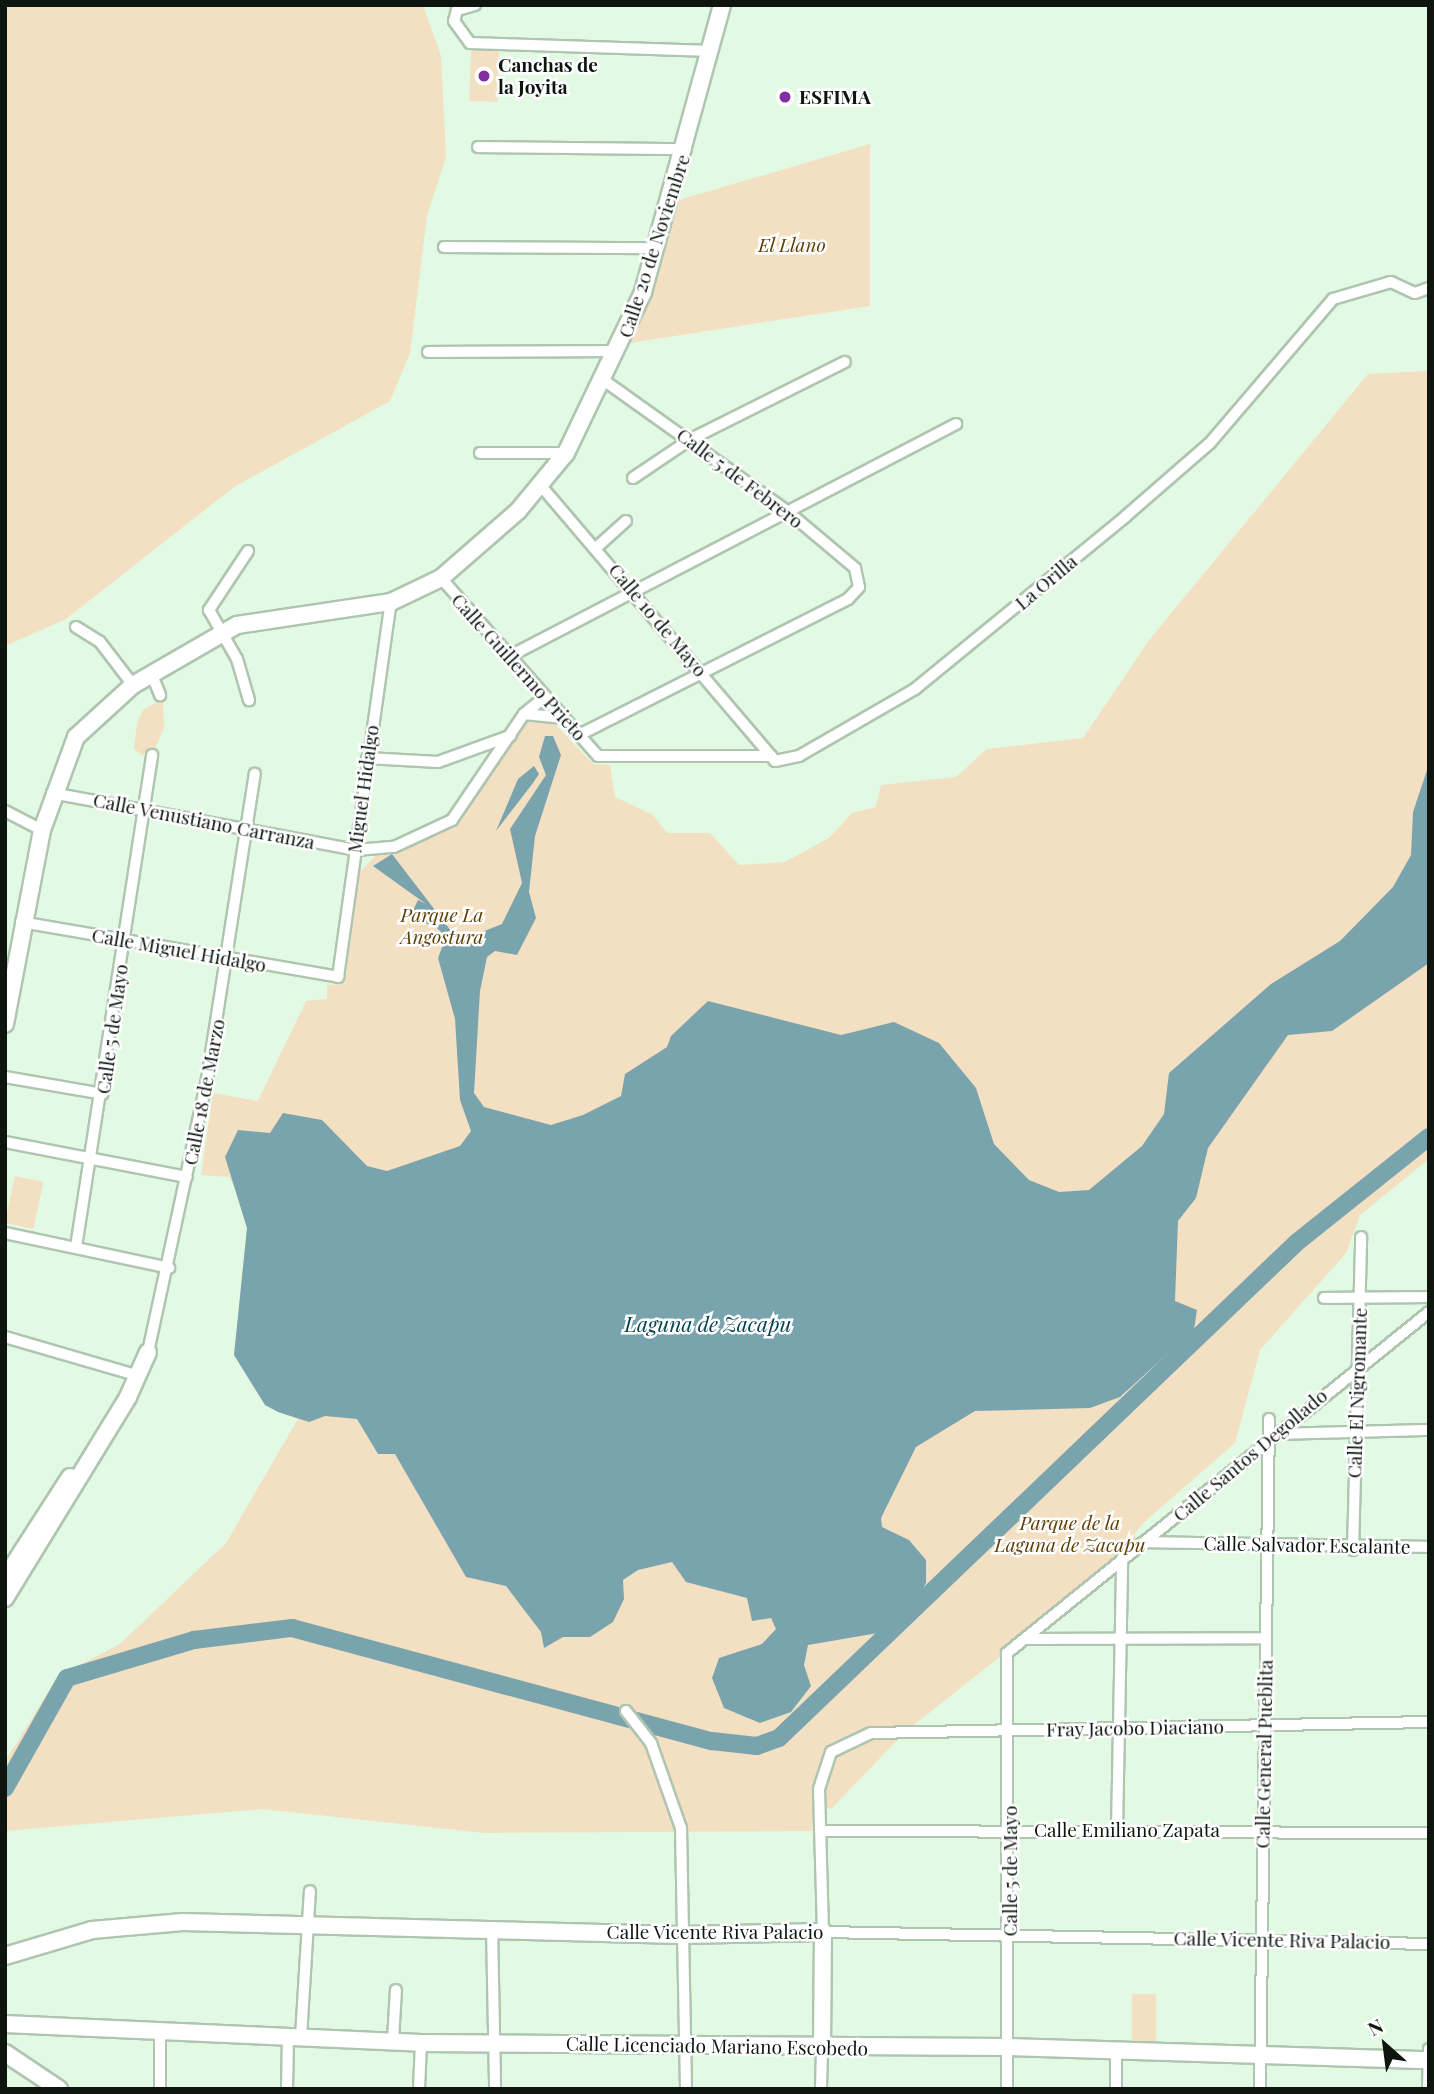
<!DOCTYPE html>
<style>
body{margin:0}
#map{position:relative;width:1434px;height:2094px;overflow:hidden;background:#e2f9e3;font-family:"Playfair Display",serif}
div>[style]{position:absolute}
.green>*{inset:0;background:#f3e0c2;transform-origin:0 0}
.water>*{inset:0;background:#79a4ae}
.river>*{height:18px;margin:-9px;padding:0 9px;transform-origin:9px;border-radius:9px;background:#79a4ae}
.roads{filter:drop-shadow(2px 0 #afc5b0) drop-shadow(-2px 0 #afc5b0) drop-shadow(0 2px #afc5b0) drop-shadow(0 -2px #afc5b0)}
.street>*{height:10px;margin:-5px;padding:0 5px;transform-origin:5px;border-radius:5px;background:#fff}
.secondary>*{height:16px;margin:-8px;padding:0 8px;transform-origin:8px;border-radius:8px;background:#fff}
.dots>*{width:19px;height:19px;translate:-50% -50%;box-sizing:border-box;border:4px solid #fff;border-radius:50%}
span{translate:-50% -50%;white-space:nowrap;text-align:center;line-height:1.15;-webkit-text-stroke:5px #fff;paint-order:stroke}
.poi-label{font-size:19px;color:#0d150e;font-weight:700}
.left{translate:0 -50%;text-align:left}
.park-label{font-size:19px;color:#5d4006;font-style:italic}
.street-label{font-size:19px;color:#0d150e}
.water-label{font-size:21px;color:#004450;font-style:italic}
.frame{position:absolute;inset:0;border:7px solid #0d150e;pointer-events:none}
.north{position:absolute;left:1350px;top:2010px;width:70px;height:70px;-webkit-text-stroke:5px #fff;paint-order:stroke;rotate:332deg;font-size:19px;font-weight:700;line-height:28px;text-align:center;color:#0d150e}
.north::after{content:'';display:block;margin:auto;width:24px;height:32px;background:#0d150e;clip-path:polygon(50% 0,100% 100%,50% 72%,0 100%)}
</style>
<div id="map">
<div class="green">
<div style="clip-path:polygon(5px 5px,423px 5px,441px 56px,446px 157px,427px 216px,410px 353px,390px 401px,234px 487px,66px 619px,5px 646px)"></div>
<div style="left:471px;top:50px;width:28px;height:51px;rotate:2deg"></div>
<div style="clip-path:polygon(870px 144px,870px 306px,623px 344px,672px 202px)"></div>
<div style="clip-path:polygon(1429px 371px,1429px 1159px,1360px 1215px,1346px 1253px,1260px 1350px,1235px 1443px,1143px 1523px,1134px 1535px,1144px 1542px,905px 1732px,831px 1809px,824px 1807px,825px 1831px,485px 1833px,262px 1809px,5px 1831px,5px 1762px,57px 1677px,120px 1644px,226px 1543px,298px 1419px,265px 1405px,234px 1355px,247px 1228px,243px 1202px,229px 1177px,201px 1175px,213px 1093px,258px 1101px,306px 1001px,327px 999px,327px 985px,345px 984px,358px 874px,379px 852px,436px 833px,522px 718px,553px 722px,593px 764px,610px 765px,615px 797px,653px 815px,667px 833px,710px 833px,739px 865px,785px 862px,829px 838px,852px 813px,876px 807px,881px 785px,956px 777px,987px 749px,1083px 738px,1150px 639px,1368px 374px)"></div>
<div style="clip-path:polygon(163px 699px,164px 728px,152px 755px,142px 755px,134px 749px,137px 724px,143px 710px)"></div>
<div style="left:15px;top:1176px;width:29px;height:48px;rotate:12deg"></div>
<div style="left:1132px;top:1994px;width:24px;height:49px"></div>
</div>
<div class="water">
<div style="clip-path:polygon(545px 736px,553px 736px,561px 755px,535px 836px,529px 892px,536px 918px,517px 955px,495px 951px,487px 957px,480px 991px,474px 1093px,484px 1107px,551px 1125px,583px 1115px,621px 1096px,625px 1074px,667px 1047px,671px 1036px,708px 1001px,841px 1035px,894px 1022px,939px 1043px,976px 1088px,994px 1144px,1029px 1180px,1059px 1192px,1089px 1190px,1142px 1146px,1164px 1114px,1169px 1073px,1271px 984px,1340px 941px,1393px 887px,1411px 855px,1413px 812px,1429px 764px,1429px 963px,1332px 1031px,1288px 1035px,1208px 1148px,1196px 1198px,1178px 1221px,1175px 1301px,1197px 1310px,1194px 1330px,1120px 1397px,1090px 1408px,975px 1411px,916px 1447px,881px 1518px,882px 1527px,909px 1540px,926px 1560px,926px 1583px,910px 1610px,884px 1632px,808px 1645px,804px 1665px,811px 1686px,791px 1712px,760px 1723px,724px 1708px,712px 1678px,719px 1658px,762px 1644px,776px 1629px,771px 1618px,752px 1621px,747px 1598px,686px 1582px,672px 1562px,638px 1570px,623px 1580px,624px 1599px,613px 1622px,590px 1637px,563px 1637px,544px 1648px,541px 1632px,506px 1586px,466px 1577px,395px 1454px,378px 1454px,357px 1419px,325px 1416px,309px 1422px,278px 1412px,265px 1405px,234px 1355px,247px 1228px,225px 1157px,238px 1130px,270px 1133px,283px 1113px,322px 1120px,367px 1166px,387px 1171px,460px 1146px,471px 1131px,460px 1100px,455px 1019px,438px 958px,446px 937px,435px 926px,409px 919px,418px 900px,426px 904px,373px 866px,392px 854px,461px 944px,474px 943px,482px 932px,502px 924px,522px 883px,510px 829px,546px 775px,539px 757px)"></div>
<div style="clip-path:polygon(534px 766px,539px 774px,533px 783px,496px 831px,518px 779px)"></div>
</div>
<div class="river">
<div style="left:5px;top:1788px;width:126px;rotate:-60.6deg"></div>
<div style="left:67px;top:1678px;width:133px;rotate:-16.7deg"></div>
<div style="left:194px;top:1640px;width:99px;rotate:-7deg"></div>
<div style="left:292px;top:1628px;width:435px;rotate:15.1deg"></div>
<div style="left:712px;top:1741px;width:45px;rotate:6.3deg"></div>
<div style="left:757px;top:1746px;width:23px;rotate:-20deg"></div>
<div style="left:779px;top:1738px;width:716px;rotate:-43.75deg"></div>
<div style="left:1296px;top:1243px;width:170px;rotate:-38.6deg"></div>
</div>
<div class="roads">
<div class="street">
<div style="left:475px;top:5px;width:19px;rotate:164deg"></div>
<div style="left:457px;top:10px;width:11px;rotate:105deg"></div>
<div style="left:454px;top:21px;width:27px;rotate:54deg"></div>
<div style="left:470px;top:43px;width:242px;rotate:1.9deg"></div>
<div style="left:478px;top:147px;width:208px;rotate:0.6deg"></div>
<div style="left:444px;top:247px;width:213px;rotate:0.3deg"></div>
<div style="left:428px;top:352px;width:190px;rotate:-0.3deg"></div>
<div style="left:480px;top:453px;width:86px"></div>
<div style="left:633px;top:478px;width:70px;rotate:-33.9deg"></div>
<div style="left:691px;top:439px;width:172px;rotate:-26.6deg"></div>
<div style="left:542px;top:487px;width:353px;rotate:49.6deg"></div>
<div style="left:597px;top:547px;width:39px;rotate:-42deg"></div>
<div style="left:248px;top:551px;width:71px;rotate:123.5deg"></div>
<div style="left:209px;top:610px;width:56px;rotate:60.3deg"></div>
<div style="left:237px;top:659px;width:43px;rotate:73.7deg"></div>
<div style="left:441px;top:578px;width:237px;rotate:48.6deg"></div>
<div style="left:598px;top:756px;width:173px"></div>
<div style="left:771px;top:756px;width:6px;rotate:51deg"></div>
<div style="left:775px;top:761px;width:25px;rotate:-12deg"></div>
<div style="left:799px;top:756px;width:134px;rotate:-30deg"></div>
<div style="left:915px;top:689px;width:273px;rotate:-39.3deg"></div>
<div style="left:1126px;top:516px;width:111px;rotate:-41deg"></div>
<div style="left:1210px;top:443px;width:189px;rotate:-49.5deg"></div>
<div style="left:1333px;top:299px;width:60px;rotate:-16.3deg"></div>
<div style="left:1391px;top:282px;width:26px;rotate:25deg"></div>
<div style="left:1415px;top:293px;width:15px;rotate:-20deg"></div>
<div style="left:76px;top:627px;width:28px;rotate:32deg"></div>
<div style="left:100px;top:642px;width:54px;rotate:52.5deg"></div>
<div style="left:510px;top:656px;width:503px;rotate:-27.48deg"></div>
<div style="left:152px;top:675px;width:22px;rotate:68deg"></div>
<div style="left:524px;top:714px;width:40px;rotate:5.7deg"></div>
<div style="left:579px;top:735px;width:301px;rotate:-26.8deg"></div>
<div style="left:848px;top:599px;width:16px;rotate:-47deg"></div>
<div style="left:859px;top:587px;width:19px;rotate:-102deg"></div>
<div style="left:855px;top:568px;width:89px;rotate:-140deg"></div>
<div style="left:787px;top:511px;width:224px;rotate:-144.5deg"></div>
<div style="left:367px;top:758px;width:71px;rotate:3.2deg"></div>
<div style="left:438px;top:762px;width:77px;rotate:-19.9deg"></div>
<div style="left:52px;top:793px;width:309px;rotate:10.6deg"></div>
<div style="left:356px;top:850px;width:38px;rotate:-5deg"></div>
<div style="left:394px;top:847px;width:64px;rotate:-25deg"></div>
<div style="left:452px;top:820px;width:128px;rotate:-55.8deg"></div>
<div style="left:524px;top:714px;width:27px;rotate:-39deg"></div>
<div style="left:5px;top:811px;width:42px;rotate:27.2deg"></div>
<div style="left:21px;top:922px;width:322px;rotate:9.8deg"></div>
<div style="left:338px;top:977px;width:379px;rotate:-82deg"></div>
<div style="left:5px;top:1077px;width:99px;rotate:9.8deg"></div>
<div style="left:5px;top:1142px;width:185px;rotate:10.9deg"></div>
<div style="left:5px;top:1233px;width:168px;rotate:12deg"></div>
<div style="left:76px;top:1247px;width:498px;rotate:-81.2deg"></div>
<div style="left:1324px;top:1298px;width:105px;rotate:-0.5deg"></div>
<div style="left:5px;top:1337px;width:140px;rotate:16.2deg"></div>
<div style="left:148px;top:1352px;width:279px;rotate:-77.8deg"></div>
<div style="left:207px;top:1079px;width:309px;rotate:-81.1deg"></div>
<div style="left:1272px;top:1434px;width:157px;rotate:-1.5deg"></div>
<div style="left:1144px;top:1542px;width:285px;rotate:1deg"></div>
<div style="left:1353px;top:1550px;width:313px;rotate:-88.5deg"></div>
<div style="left:1025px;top:1639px;width:241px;rotate:-0.2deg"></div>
<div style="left:626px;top:1711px;width:41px;rotate:52deg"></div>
<div style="left:651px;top:1743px;width:90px;rotate:70.6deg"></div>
<div style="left:681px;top:1828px;width:261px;rotate:88.9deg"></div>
<div style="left:1429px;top:1722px;width:558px;rotate:178.87deg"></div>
<div style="left:871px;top:1733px;width:44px;rotate:154.6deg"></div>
<div style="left:831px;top:1752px;width:39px;rotate:108deg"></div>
<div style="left:819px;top:1789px;width:143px;rotate:88.4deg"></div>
<div style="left:823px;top:1932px;width:606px;rotate:1.13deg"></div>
<div style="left:1117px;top:1830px;width:272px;rotate:-88.9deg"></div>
<div style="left:825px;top:1831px;width:604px;rotate:0.19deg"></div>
<div style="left:492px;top:1927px;width:162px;rotate:88.9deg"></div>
<div style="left:301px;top:2037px;width:146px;rotate:-86.5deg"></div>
<div style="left:393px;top:2040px;width:50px;rotate:-86.6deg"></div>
<div style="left:160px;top:2089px;width:57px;rotate:-90deg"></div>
<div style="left:287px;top:2089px;width:52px;rotate:-88.9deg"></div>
<div style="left:419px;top:2089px;width:46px;rotate:-87.5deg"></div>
<div style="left:821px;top:2089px;width:40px;rotate:-88.6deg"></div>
<div style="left:1007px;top:2089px;width:436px;rotate:-90deg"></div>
<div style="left:1007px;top:1653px;width:543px;rotate:-38.94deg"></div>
<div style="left:1116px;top:2089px;width:39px;rotate:-90deg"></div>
<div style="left:1260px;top:2089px;width:670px;rotate:-89.23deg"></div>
<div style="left:1428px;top:2089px;width:40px;rotate:-88.6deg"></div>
</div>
<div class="secondary">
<div style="left:5px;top:1024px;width:197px;rotate:-79.2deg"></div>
<div style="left:42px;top:830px;width:99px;rotate:-69.9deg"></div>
<div style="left:76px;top:737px;width:77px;rotate:-42.4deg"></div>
<div style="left:133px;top:685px;width:120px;rotate:-30deg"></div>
<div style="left:237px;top:625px;width:156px;rotate:-8.5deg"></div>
<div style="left:391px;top:602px;width:55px;rotate:-25.6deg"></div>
<div style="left:441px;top:578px;width:102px;rotate:-41deg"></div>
<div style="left:518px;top:511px;width:75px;rotate:-50.4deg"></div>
<div style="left:566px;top:453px;width:178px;rotate:-64.4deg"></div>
<div style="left:643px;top:292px;width:298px;rotate:-74.6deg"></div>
<div style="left:5px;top:1578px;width:120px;rotate:-57.2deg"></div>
<div style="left:5px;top:1598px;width:236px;rotate:-58.5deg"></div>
<div style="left:128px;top:1397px;width:49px;rotate:-66deg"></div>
<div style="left:5px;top:1956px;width:91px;rotate:-16.6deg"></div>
<div style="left:92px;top:1930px;width:91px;rotate:-5deg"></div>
<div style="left:183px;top:1922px;width:497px;rotate:1.5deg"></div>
<div style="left:680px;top:1935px;width:143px;rotate:-1.2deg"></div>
<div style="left:823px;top:1932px;width:117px;rotate:90.5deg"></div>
<div style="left:5px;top:2024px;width:416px;rotate:2.6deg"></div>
<div style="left:421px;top:2043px;width:587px;rotate:0.39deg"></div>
<div style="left:1008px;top:2047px;width:421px;rotate:1.8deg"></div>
<div style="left:5px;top:2053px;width:65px;rotate:33.7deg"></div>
</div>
</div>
<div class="dots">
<div style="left:484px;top:76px;background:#8030a0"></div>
<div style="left:785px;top:97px;background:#8030a0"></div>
</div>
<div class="poi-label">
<span class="left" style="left:498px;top:76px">Canchas de<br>la Joyita</span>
<span class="left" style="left:799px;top:97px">ESFIMA</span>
</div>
<div class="park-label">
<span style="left:792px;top:245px">El Llano</span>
<span style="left:442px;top:926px">Parque La<br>Angostura</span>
<span style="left:1070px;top:1534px">Parque de la<br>Laguna de Zacapu</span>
</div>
<div class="street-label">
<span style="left:654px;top:246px;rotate:-72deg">Calle 20 de Noviembre</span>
<span style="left:740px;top:478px;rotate:37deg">Calle 5 de Febrero</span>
<span style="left:1046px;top:582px;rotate:-40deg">La Orilla</span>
<span style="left:658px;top:620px;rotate:50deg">Calle 1o de Mayo</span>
<span style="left:519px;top:667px;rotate:48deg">Calle Guillermo Prieto</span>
<span style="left:363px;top:789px;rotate:-82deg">Miguel Hidalgo</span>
<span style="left:204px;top:821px;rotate:11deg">Calle Venustiano Carranza</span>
<span style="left:179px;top:950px;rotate:10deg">Calle Miguel Hidalgo</span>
<span style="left:112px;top:1029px;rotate:-82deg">Calle 5 de Mayo</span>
<span style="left:204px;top:1092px;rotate:-79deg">Calle 18 de Marzo</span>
<span style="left:1357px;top:1393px;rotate:-88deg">Calle El Nigromante</span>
<span style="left:1250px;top:1455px;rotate:-40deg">Calle Santos Degollado</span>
<span style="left:1307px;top:1545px;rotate:1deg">Calle Salvador Escalante</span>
<span style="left:1135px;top:1728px;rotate:-1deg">Fray Jacobo Diaciano</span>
<span style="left:1264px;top:1754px;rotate:-89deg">Calle General Pueblita</span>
<span style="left:1127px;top:1830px">Calle Emiliano Zapata</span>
<span style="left:1010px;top:1871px;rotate:-90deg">Calle 5 de Mayo</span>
<span style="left:715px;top:1932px">Calle Vicente Riva Palacio</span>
<span style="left:1282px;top:1940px;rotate:1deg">Calle Vicente Riva Palacio</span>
<span style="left:717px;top:2046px;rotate:1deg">Calle Licenciado Mariano Escobedo</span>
</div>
<div class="water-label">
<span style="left:708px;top:1323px">Laguna de Zacapu</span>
</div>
<div class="frame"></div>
<div class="north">N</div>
</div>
